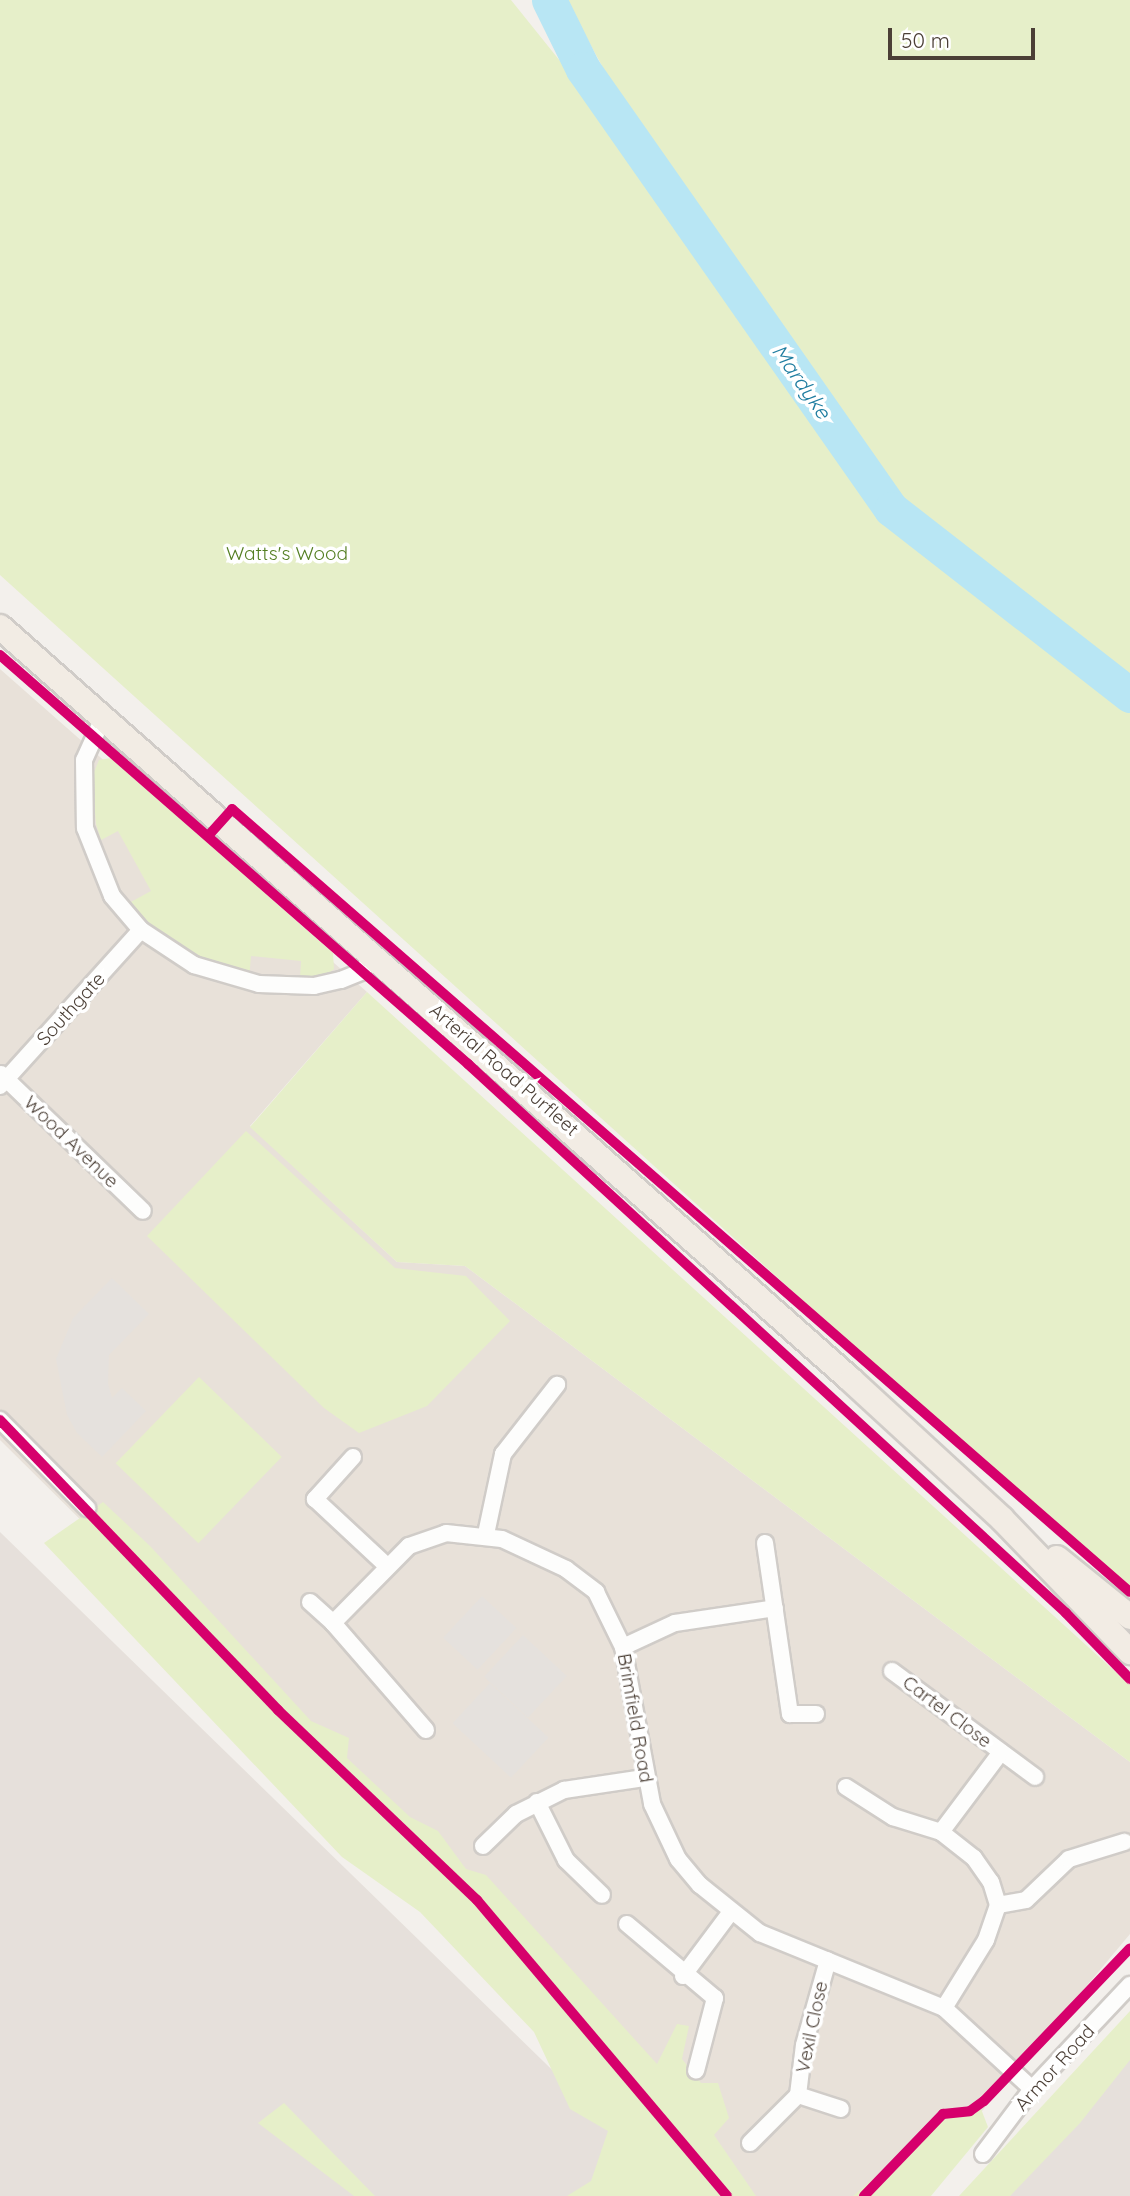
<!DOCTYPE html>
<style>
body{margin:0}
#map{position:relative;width:1130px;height:2196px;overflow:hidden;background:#f3f0ec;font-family:Quicksand,sans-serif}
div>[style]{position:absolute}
.residential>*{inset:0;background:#e8e1d9}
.industrial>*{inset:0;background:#e6e0db}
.green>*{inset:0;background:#e6efc9;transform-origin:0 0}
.parking>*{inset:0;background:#e5e1dd;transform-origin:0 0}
.river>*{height:35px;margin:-17.5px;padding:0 17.5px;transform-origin:17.5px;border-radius:17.5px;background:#b8e6f4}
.roads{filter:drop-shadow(2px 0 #d0ccc8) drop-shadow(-2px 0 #d0ccc8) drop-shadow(0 2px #d0ccc8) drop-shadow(0 -2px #d0ccc8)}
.street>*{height:16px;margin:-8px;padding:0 8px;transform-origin:8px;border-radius:8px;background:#fdfdfc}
.primary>*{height:24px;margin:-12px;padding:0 12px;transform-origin:12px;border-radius:12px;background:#f2ece4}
.cycleway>*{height:10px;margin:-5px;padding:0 5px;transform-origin:5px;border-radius:5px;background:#d6006c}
span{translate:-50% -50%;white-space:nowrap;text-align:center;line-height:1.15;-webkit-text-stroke:7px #fff;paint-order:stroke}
.park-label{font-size:19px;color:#537e21}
.street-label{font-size:19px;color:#4b3f36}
.water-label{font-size:21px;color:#1f7da0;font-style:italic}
.scale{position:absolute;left:888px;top:28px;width:147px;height:32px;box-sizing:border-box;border:4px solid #4b3f36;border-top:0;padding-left:9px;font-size:21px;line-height:24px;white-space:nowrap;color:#4b3f36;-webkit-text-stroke:5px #fff;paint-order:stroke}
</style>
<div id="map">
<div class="residential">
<div style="clip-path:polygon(0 669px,367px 992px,250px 1126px,397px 1262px,465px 1266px,1130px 1762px,1130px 1934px,911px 2196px,720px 2196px,106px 1545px,0 1440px)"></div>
</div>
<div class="industrial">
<div style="clip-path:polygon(0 1532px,620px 2136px,605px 2181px,580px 2196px,0 2196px)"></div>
<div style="clip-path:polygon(1130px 2034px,1130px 2196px,983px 2196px)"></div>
</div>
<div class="green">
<div style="clip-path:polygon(0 0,511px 0,597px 107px,613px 86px,566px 0,1130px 0,1130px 1596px,0 575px)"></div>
<div style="clip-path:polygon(111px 758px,333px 953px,334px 969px,325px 976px,300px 978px,301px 961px,251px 956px,249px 979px,212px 970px,146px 926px,129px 903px,151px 891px,118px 831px,101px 840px,96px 824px,92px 777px,99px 760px)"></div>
<div style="clip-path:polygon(367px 992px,1130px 1685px,1130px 1762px,465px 1266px,397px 1262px,250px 1127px)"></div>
<div style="clip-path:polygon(246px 1131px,395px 1268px,466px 1276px,510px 1321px,427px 1406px,359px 1433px,324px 1408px,147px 1236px)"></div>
<div style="left:199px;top:1377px;width:115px;height:120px;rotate:44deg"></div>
<div style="clip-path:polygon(103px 1502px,150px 1546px,311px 1721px,349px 1738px,347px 1758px,410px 1817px,438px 1831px,466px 1869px,486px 1875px,657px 2064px,677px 2024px,689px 2026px,682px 2059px,701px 2083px,718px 2083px,729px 2118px,714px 2135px,756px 2196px,567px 2196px,591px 2181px,608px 2131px,570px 2109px,534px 2032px,420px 1912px,342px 1857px,44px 1543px)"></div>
<div style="clip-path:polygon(1130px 2011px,1130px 2060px,1080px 2123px,1010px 2196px,959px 2196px)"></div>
<div style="clip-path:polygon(978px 2101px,988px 2127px,931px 2196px,853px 2196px,939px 2123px)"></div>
<div style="clip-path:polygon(284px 2103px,375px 2196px,354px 2196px,258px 2123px)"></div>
</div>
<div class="parking">
<div style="clip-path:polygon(112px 1278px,149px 1314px,109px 1355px,108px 1384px,112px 1398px,122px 1388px,146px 1411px,102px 1457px,77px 1433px,67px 1415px,56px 1359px,73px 1318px)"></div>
<div style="left:482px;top:1596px;width:47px;height:57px;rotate:43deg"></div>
<div style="left:523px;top:1635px;width:60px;height:57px;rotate:43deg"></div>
<div style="left:490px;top:1683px;width:80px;height:55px;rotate:43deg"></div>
</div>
<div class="river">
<div style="left:549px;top:0;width:77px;rotate:63.8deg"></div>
<div style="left:583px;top:69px;width:537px;rotate:55.01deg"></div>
<div style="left:891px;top:509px;width:303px;rotate:37.9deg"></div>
</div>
<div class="roads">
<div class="street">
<div style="left:103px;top:718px;width:46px;rotate:114.3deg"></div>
<div style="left:84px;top:760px;width:68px;rotate:89.2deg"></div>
<div style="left:85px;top:828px;width:73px;rotate:68.3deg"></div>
<div style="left:112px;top:896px;width:45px;rotate:49.5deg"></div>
<div style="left:141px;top:930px;width:64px;rotate:33.4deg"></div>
<div style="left:194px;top:965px;width:68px;rotate:16.3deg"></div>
<div style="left:259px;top:984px;width:55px;rotate:2.1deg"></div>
<div style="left:314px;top:986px;width:28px;rotate:-13deg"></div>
<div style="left:341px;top:980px;width:22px;rotate:-22deg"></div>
<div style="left:361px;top:972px;width:21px;rotate:-51deg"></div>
<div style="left:1px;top:1074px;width:197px;rotate:44deg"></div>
<div style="left:0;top:1086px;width:210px;rotate:-47.9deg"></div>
<div style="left:0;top:1420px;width:124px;rotate:45.3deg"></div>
<div style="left:353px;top:1457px;width:57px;rotate:132.1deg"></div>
<div style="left:315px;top:1499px;width:97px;rotate:42.9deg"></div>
<div style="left:486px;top:1534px;width:82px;rotate:-78deg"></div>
<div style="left:503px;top:1454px;width:88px;rotate:-52deg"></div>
<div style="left:765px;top:1543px;width:173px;rotate:81.7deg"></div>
<div style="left:790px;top:1714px;width:26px"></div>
<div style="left:310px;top:1602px;width:31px;rotate:42deg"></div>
<div style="left:623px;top:1647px;width:57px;rotate:-24.8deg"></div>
<div style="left:675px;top:1623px;width:101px;rotate:-8.5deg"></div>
<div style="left:892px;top:1671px;width:178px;rotate:36.5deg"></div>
<div style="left:426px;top:1730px;width:142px;rotate:-131deg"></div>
<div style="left:333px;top:1623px;width:108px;rotate:-45.4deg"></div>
<div style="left:409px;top:1546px;width:39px;rotate:-19deg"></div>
<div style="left:446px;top:1533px;width:56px;rotate:6.1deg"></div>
<div style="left:502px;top:1539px;width:71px;rotate:25.1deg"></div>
<div style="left:566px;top:1569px;width:38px;rotate:37deg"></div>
<div style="left:596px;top:1592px;width:61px;rotate:63.9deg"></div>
<div style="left:623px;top:1647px;width:160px;rotate:79.5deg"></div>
<div style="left:652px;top:1804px;width:61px;rotate:64.7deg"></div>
<div style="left:678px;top:1859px;width:34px;rotate:50deg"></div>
<div style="left:700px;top:1885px;width:77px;rotate:38.7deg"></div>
<div style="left:760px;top:1933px;width:199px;rotate:22.2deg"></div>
<div style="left:944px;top:2008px;width:120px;rotate:42.6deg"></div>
<div style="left:846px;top:1787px;width:56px;rotate:32.6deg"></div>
<div style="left:893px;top:1817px;width:50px;rotate:17.4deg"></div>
<div style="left:941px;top:1832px;width:42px;rotate:38.2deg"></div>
<div style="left:974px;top:1858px;width:29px;rotate:55deg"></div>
<div style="left:991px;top:1882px;width:24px;rotate:73deg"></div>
<div style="left:998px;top:1905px;width:37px;rotate:109deg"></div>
<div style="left:986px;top:1940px;width:80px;rotate:121.7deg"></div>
<div style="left:537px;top:1802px;width:65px;rotate:63.4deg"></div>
<div style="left:566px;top:1860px;width:50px;rotate:44.2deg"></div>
<div style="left:941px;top:1832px;width:100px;rotate:-53.1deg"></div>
<div style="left:483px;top:1846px;width:46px;rotate:-44.1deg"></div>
<div style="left:516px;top:1814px;width:54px;rotate:-26.6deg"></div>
<div style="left:564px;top:1790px;width:81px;rotate:-8.5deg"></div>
<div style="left:998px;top:1905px;width:28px;rotate:-10deg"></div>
<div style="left:1026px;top:1900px;width:59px;rotate:-43.6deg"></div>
<div style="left:1069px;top:1859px;width:58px;rotate:-17.2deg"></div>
<div style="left:627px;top:1924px;width:115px;rotate:40.1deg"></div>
<div style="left:715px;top:1998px;width:75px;rotate:104.6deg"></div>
<div style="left:683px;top:1976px;width:79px;rotate:-53.3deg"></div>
<div style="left:798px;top:2095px;width:45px;rotate:18deg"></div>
<div style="left:750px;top:2143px;width:68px;rotate:-45deg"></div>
<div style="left:798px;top:2095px;width:50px;rotate:-83.2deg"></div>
<div style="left:804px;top:2045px;width:88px;rotate:-74.2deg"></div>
<div style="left:983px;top:2154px;width:81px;rotate:-53deg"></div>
<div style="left:1032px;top:2089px;width:143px;rotate:-46.7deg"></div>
</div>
<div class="primary">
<div style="left:0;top:627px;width:1136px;rotate:41.5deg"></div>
<div style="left:851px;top:1380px;width:205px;rotate:42.6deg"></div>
<div style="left:1002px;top:1519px;width:185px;rotate:46.1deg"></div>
<div style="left:1057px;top:1558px;width:94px;rotate:38.9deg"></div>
</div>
</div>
<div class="cycleway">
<div style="left:0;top:655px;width:622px;rotate:41.15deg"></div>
<div style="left:468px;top:1064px;width:812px;rotate:42.55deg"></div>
<div style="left:1066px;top:1613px;width:92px;rotate:45.9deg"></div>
<div style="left:208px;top:836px;width:36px;rotate:-48deg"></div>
<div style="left:232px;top:809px;width:1191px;rotate:41.09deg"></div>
<div style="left:0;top:1420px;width:402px;rotate:46.2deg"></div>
<div style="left:278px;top:1710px;width:275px;rotate:43.7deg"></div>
<div style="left:477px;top:1900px;width:387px;rotate:49.8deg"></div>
<div style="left:864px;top:2196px;width:114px;rotate:-46.1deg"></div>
<div style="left:943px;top:2114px;width:27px;rotate:-6deg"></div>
<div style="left:970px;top:2111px;width:17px;rotate:-36deg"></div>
<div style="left:984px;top:2101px;width:211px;rotate:-46.3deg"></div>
</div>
<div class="park-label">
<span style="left:287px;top:554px">Watts's Wood</span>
</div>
<div class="street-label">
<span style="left:71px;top:1009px;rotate:-48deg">Southgate</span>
<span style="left:504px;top:1070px;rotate:41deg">Arterial Road Purfleet</span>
<span style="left:71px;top:1142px;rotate:44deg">Wood Avenue</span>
<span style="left:947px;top:1712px;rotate:37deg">Cartel Close</span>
<span style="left:635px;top:1718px;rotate:80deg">Brimfield Road</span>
<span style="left:812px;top:2027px;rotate:-78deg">Vexil Close</span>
<span style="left:1055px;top:2068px;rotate:-48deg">Armor Road</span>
</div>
<div class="water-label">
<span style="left:802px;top:381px;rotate:55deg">Mardyke</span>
</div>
<div class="scale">50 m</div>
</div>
